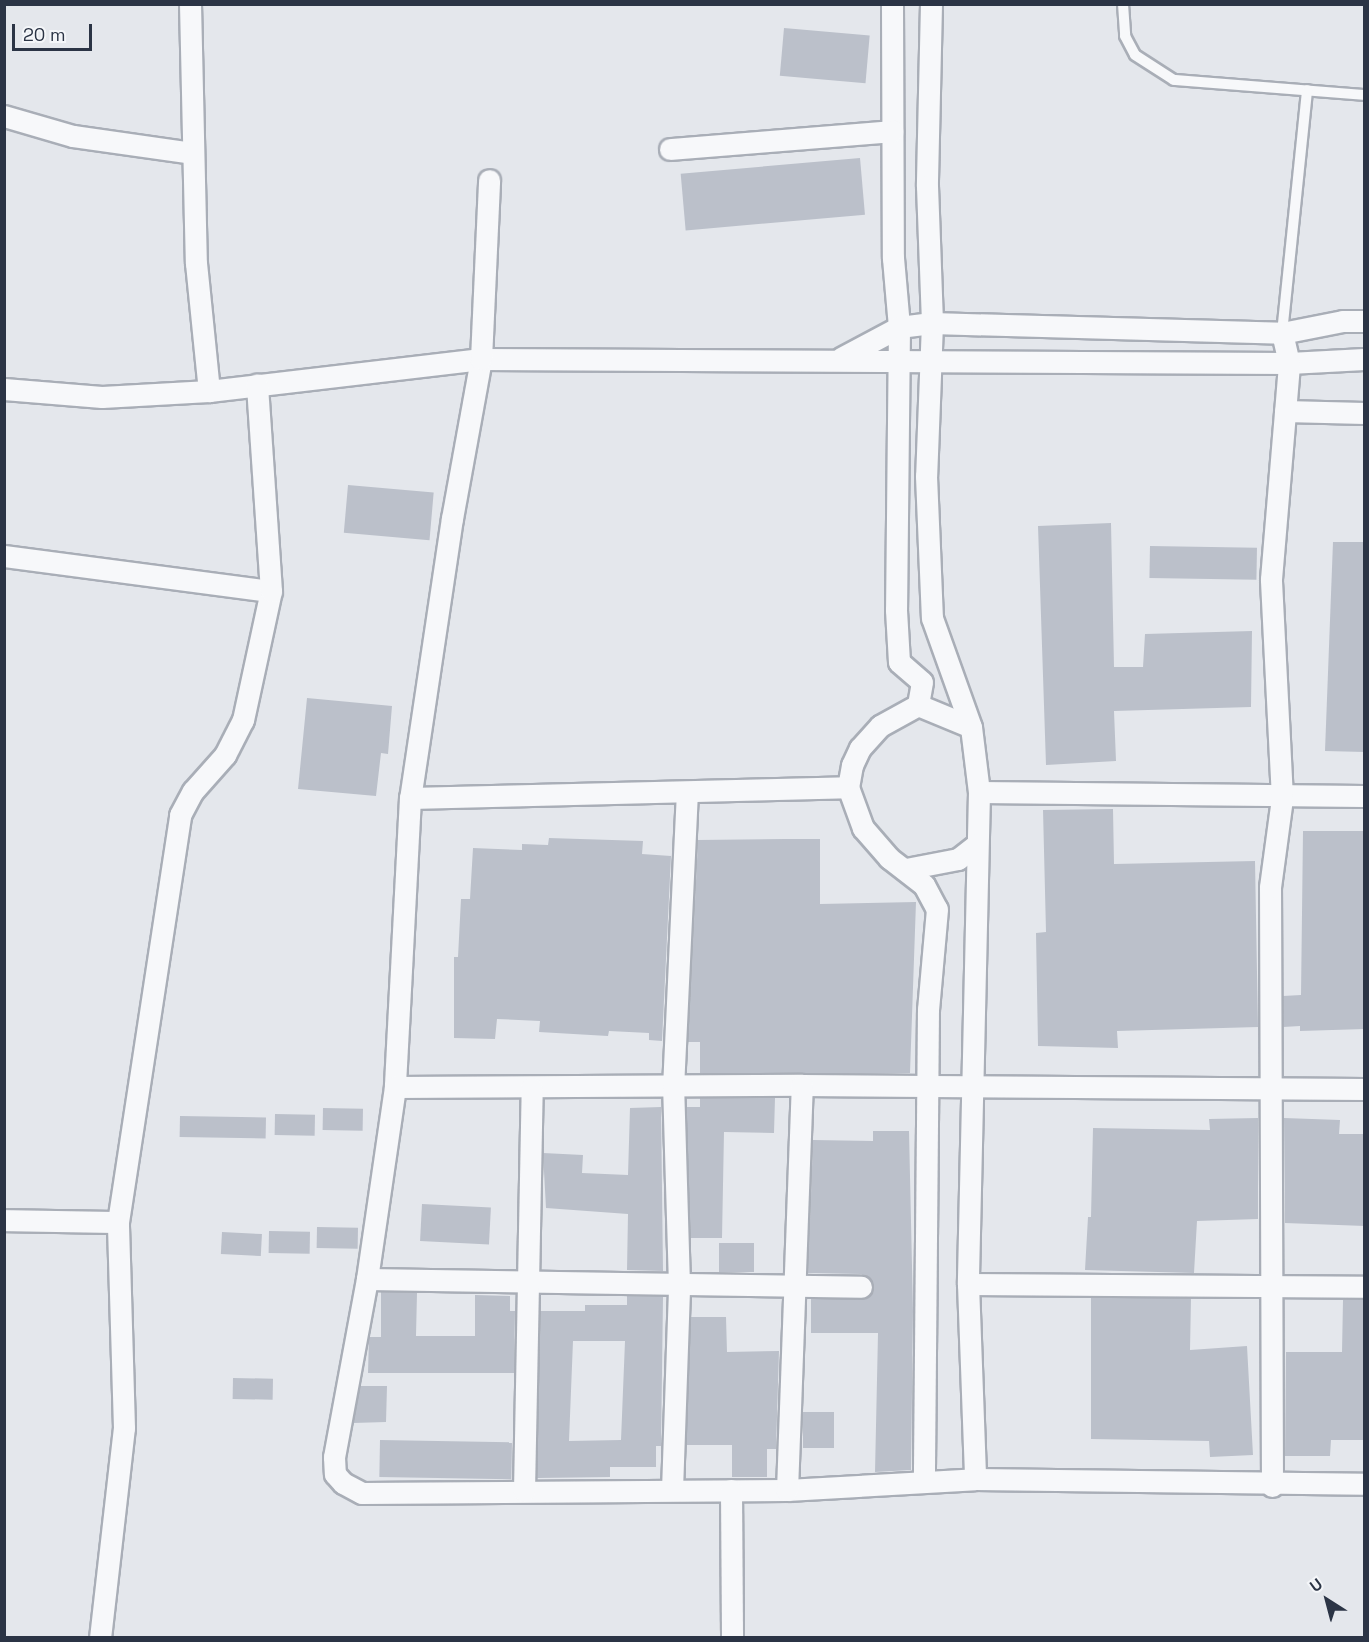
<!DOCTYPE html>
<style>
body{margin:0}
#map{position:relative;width:1369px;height:1642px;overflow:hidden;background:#e4e7ec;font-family:"Space Grotesk",sans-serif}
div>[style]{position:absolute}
.building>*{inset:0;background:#bbc0ca;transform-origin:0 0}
.roads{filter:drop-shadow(2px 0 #a9aeb7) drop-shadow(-2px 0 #a9aeb7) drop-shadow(0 2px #a9aeb7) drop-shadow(0 -2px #a9aeb7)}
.service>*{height:10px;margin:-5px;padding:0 5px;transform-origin:5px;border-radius:5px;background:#f7f8fa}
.minor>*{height:21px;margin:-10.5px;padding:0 10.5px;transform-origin:10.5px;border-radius:10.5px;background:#f7f8fa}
span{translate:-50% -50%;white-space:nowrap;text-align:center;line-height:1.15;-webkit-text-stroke:6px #f4f6f9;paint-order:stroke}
.frame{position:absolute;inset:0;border:6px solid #2b3445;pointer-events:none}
.north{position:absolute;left:1297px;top:1570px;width:60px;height:60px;-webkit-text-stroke:4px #f4f6f9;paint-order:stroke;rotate:324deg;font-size:16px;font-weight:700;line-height:24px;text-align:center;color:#2b3445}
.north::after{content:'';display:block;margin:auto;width:21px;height:27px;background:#2b3445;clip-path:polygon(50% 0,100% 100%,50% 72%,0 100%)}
.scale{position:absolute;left:12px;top:24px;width:80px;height:27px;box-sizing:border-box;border:3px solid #2b3445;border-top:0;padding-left:8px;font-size:18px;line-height:21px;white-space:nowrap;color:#2b3445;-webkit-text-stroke:4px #f4f6f9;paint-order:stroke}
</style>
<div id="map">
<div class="building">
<div style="left:784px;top:28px;width:86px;height:48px;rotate:5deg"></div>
<div style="left:860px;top:158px;width:57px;height:180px;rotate:85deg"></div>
<div style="left:348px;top:485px;width:86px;height:48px;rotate:5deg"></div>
<div style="clip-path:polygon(1111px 523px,1114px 667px,1143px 667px,1145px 634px,1252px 631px,1251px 707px,1114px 711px,1116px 761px,1046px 765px,1038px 526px)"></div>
<div style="clip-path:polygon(1333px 542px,1365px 542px,1365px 752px,1325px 751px)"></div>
<div style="left:1150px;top:546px;width:107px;height:32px;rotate:1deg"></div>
<div style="clip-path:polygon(307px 698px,392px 706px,388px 754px,381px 753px,376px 796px,298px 789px)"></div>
<div style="clip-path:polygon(1113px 809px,1114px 864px,1255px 861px,1258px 1027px,1117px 1031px,1118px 1048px,1038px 1046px,1036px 933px,1046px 932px,1043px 810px)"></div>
<div style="clip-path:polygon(1303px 831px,1365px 831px,1365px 1029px,1300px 1031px,1300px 1026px,1283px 1027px,1283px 996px,1301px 995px)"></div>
<div style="clip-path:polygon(549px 838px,643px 841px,642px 854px,671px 856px,662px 1041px,649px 1040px,649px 1033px,609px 1031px,608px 1036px,539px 1032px,540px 1021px,497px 1019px,495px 1039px,454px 1038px,454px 957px,458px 957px,461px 899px,470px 899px,473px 848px,522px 850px,522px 844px,548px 845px)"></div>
<div style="clip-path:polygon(785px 839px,820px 839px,820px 904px,916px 902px,910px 1073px,700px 1073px,700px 1042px,688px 1042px,698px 840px)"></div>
<div style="clip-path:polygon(700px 1098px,775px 1098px,774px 1133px,724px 1132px,722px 1238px,690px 1238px,686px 1107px,700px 1107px)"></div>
<div style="clip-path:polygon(661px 1107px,663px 1271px,627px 1270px,628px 1214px,546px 1208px,543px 1153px,583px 1155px,582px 1173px,628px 1175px,630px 1108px)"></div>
<div style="left:323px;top:1108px;width:40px;height:22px;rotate:1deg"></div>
<div style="left:275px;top:1114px;width:40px;height:21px;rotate:1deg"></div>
<div style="left:180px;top:1116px;width:86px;height:21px;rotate:1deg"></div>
<div style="clip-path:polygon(1258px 1118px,1258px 1219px,1197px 1221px,1194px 1273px,1085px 1270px,1088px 1217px,1091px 1217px,1093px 1128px,1210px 1130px,1209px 1119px)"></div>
<div style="clip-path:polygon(1284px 1118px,1340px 1120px,1339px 1134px,1365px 1134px,1365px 1226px,1285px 1223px)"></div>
<div style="clip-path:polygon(873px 1131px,909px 1131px,913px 1311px,911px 1470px,875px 1472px,878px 1333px,811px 1333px,811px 1299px,867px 1298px,872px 1293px,872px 1281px,861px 1274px,808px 1273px,813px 1140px,873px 1141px)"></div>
<div style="left:422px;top:1204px;width:69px;height:37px;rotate:3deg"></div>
<div style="left:317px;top:1227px;width:41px;height:21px;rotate:1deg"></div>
<div style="left:269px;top:1231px;width:41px;height:22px;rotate:1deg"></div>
<div style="left:222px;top:1232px;width:40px;height:22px;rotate:3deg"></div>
<div style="left:719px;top:1243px;width:35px;height:29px"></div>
<div style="clip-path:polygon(381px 1292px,417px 1293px,416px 1336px,475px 1336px,475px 1295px,510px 1296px,510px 1311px,515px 1311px,514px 1373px,368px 1373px,369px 1337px,381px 1337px)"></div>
<div style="clip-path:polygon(evenodd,627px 1296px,663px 1297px,661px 1446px,656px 1446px,656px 1467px,610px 1467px,610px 1477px,537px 1478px,540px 1311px,585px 1311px,585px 1305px,627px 1305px,627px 1296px,573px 1341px,625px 1341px,621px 1440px,569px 1441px,573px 1341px)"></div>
<div style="clip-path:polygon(1091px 1298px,1191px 1298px,1190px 1350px,1247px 1346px,1253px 1455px,1210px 1457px,1209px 1441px,1091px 1439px)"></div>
<div style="clip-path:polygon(1343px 1300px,1365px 1300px,1365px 1440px,1331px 1440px,1330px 1456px,1285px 1456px,1286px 1352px,1342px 1352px)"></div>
<div style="clip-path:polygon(691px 1317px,726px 1317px,727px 1352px,779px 1351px,776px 1449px,767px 1449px,767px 1477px,732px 1477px,732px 1445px,686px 1445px)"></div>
<div style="left:233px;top:1378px;width:40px;height:21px;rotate:1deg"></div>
<div style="clip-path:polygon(360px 1386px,387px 1386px,386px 1422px,353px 1423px)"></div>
<div style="left:803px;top:1412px;width:31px;height:36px"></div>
<div style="left:380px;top:1440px;width:132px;height:37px;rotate:1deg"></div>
</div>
<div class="roads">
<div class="service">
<div style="left:1123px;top:4px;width:32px;rotate:86deg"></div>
<div style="left:1125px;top:36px;width:21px;rotate:62deg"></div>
<div style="left:1135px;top:55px;width:46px;rotate:32.7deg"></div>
<div style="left:1174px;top:80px;width:191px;rotate:4.5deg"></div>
<div style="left:1282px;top:333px;width:244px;rotate:-84.1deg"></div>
</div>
<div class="minor">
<div style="left:190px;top:4px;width:259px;rotate:88.7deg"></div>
<div style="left:196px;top:263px;width:129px;rotate:84.2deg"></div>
<div style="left:892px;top:4px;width:254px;rotate:89.8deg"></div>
<div style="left:893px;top:258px;width:69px;rotate:85deg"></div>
<div style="left:899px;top:327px;width:283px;rotate:90.6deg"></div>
<div style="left:896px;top:610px;width:52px;rotate:86.7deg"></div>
<div style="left:899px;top:662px;width:30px;rotate:41deg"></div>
<div style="left:922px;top:682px;width:23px;rotate:100deg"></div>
<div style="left:918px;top:705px;width:43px;rotate:151.1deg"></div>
<div style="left:880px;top:726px;width:30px;rotate:132deg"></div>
<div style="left:860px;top:748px;width:19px;rotate:115deg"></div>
<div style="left:852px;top:765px;width:22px;rotate:100deg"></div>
<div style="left:848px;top:787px;width:44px;rotate:69.9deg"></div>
<div style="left:863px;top:828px;width:40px;rotate:49deg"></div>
<div style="left:889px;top:858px;width:44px;rotate:37.6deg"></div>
<div style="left:924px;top:885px;width:27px;rotate:62deg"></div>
<div style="left:937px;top:909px;width:100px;rotate:95.1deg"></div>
<div style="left:928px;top:1009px;width:473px;rotate:90.5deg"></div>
<div style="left:931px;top:4px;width:182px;rotate:91.3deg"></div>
<div style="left:927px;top:186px;width:137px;rotate:87.9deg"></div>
<div style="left:932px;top:323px;width:153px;rotate:92.2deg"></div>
<div style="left:926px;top:476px;width:142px;rotate:87.6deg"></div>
<div style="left:932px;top:618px;width:116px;rotate:70.3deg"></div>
<div style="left:971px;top:727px;width:65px;rotate:83deg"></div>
<div style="left:979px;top:792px;width:492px;rotate:91.3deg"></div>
<div style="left:968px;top:1284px;width:195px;rotate:87.9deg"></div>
<div style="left:4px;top:116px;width:72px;rotate:16.2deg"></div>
<div style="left:73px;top:136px;width:120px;rotate:8.1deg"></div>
<div style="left:670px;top:149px;width:223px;rotate:-4.6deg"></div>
<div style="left:841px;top:358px;width:66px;rotate:-28.1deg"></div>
<div style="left:899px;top:327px;width:33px;rotate:-7deg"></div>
<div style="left:932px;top:323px;width:350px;rotate:1.6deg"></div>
<div style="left:1282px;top:333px;width:62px;rotate:-11.1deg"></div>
<div style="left:1343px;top:321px;width:21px"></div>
<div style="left:1364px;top:359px;width:75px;rotate:176.9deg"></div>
<div style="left:1289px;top:363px;width:808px;rotate:-179.72deg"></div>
<div style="left:481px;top:359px;width:162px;rotate:100.3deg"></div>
<div style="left:452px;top:518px;width:283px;rotate:98.5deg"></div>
<div style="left:410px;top:798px;width:289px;rotate:93deg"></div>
<div style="left:395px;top:1087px;width:194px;rotate:98.3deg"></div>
<div style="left:367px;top:1279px;width:181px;rotate:100.5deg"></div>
<div style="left:334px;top:1457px;width:17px;rotate:87deg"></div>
<div style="left:335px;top:1474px;width:12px;rotate:48deg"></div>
<div style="left:343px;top:1483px;width:21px;rotate:28deg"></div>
<div style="left:362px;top:1493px;width:425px;rotate:-0.4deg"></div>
<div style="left:787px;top:1490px;width:188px;rotate:-3.3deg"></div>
<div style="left:975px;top:1479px;width:389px;rotate:0.7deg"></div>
<div style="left:4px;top:389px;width:98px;rotate:4.7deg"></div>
<div style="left:102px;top:397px;width:107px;rotate:-3.2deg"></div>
<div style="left:209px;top:391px;width:274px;rotate:-6.7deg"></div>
<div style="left:481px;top:359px;width:179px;rotate:-87.4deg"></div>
<div style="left:1285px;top:411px;width:79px;rotate:1.5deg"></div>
<div style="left:4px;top:556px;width:269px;rotate:7.5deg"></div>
<div style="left:918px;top:705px;width:57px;rotate:22.5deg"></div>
<div style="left:979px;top:792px;width:385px;rotate:0.6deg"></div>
<div style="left:410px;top:798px;width:438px;rotate:-1.4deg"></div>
<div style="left:906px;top:869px;width:53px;rotate:-10.9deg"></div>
<div style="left:958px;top:859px;width:24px;rotate:-38deg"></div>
<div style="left:395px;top:1087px;width:407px;rotate:-0.3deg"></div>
<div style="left:802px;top:1085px;width:562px;rotate:0.41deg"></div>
<div style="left:4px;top:1220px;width:114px;rotate:1deg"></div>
<div style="left:367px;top:1279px;width:494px;rotate:0.9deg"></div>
<div style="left:968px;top:1284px;width:396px;rotate:0.4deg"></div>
<div style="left:1272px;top:1486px;width:599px;rotate:-90.19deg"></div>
<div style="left:1270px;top:887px;width:90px;rotate:-82.3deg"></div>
<div style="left:1282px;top:798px;width:219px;rotate:-92.9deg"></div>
<div style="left:1271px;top:579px;width:217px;rotate:-85.2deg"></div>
<div style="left:1289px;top:363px;width:31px;rotate:-103deg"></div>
<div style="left:672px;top:1490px;width:205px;rotate:-88deg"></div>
<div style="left:679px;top:1285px;width:197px;rotate:-91.7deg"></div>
<div style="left:673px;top:1088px;width:294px;rotate:-87.3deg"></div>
<div style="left:731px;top:1490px;width:148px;rotate:89.6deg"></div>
<div style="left:787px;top:1490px;width:405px;rotate:-87.9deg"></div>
<div style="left:524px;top:1491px;width:403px;rotate:-88.9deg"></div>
<div style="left:100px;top:1638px;width:211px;rotate:-83.5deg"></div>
<div style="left:124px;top:1428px;width:206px;rotate:-91.7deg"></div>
<div style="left:118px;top:1222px;width:412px;rotate:-81.3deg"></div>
<div style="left:180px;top:815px;width:27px;rotate:-62deg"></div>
<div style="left:193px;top:791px;width:48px;rotate:-48.4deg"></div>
<div style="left:225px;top:755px;width:39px;rotate:-63deg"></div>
<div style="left:243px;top:720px;width:132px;rotate:-77.8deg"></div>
<div style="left:271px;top:591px;width:207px;rotate:-93.9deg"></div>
</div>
</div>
<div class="frame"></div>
<div class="north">U</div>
<div class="scale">20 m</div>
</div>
